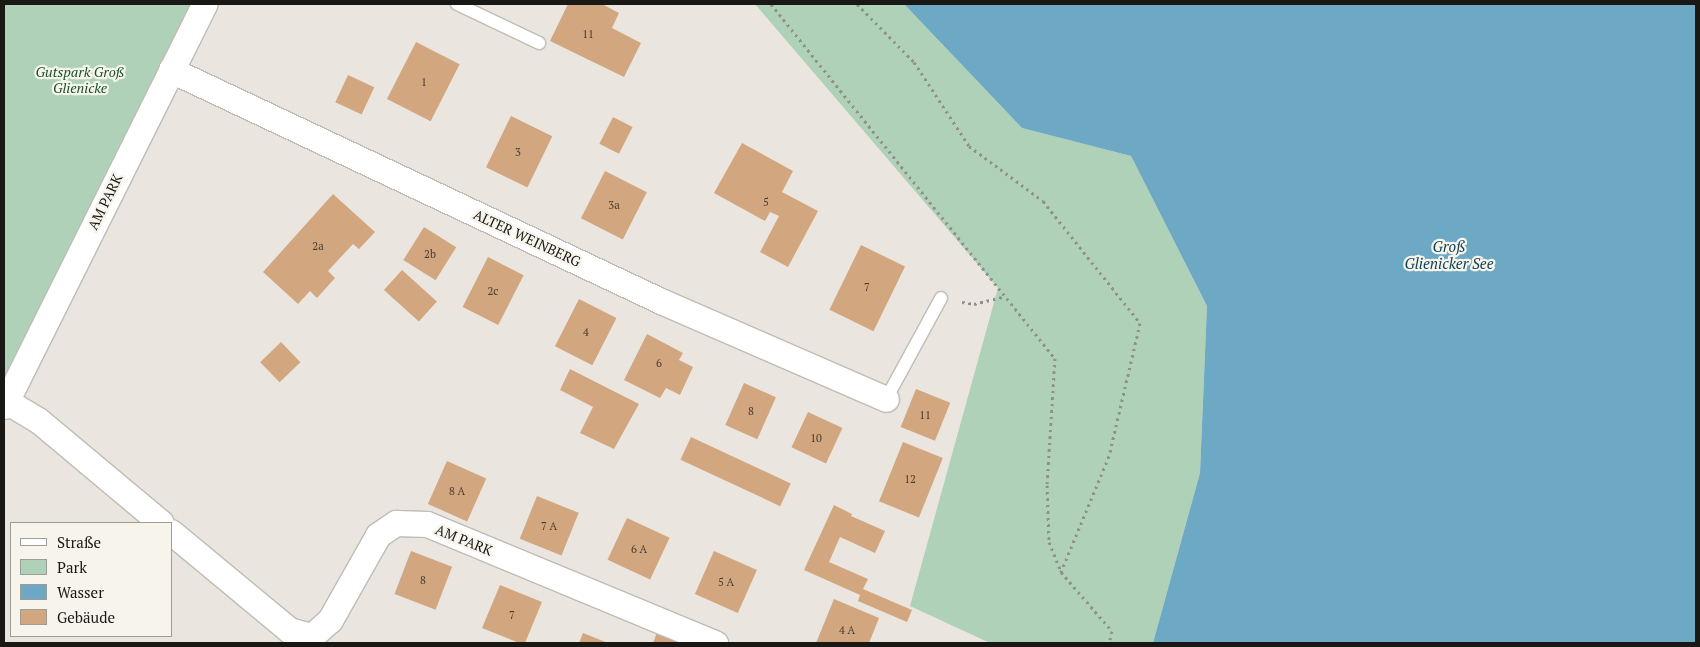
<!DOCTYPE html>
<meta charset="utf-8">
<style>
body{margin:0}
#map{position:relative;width:1700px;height:647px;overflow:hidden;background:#eae6df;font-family:"PT Serif",serif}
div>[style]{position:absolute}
.green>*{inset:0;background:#aed1b8}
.water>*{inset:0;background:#6da8c5}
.building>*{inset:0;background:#d2a67f;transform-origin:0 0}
.path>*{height:3px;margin-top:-1.5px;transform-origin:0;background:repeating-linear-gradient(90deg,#92908a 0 2.5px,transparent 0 6.5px)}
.roads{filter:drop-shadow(1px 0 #c0bcb5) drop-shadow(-1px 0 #c0bcb5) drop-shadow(0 1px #c0bcb5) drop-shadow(0 -1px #c0bcb5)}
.lane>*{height:12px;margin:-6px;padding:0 6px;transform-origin:6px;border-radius:6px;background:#fff}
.street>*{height:25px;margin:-12.5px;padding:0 12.5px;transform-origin:12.5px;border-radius:12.5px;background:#fff}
span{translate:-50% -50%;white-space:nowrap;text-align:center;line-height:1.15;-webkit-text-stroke:4.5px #f7f4ec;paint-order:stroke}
.number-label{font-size:11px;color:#473c30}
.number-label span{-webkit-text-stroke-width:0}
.park-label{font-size:14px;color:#17512e;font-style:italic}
.street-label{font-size:14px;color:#191815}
.water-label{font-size:15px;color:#114358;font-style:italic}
.frame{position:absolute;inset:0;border:5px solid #191815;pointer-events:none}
.legend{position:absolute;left:10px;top:522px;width:162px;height:115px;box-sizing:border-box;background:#f7f4ec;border:1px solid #9e9c96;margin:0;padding:6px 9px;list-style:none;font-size:15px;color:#191815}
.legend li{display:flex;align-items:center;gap:10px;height:25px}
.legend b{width:25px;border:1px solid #9e9c96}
</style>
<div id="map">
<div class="green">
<div style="clip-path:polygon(4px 4px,204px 4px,153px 105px,4px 423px)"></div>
<div style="clip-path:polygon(755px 4px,904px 4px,1022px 128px,1131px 156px,1207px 306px,1200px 473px,1153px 643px,990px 643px,910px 606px,998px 288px)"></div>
</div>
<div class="water">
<div style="clip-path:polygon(904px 4px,1696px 4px,1696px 643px,1153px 643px,1200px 473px,1207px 306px,1131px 156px,1022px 128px)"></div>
</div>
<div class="building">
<div style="clip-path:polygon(568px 4px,602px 4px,619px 13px,612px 28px,641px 43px,624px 77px,550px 41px)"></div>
<div style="left:416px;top:42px;width:49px;height:64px;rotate:27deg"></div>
<div style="left:348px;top:75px;width:29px;height:30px;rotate:25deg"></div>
<div style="left:511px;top:116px;width:46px;height:57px;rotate:26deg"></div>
<div style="left:613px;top:117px;width:22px;height:30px;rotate:27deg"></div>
<div style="clip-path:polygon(742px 143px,793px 171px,782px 192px,818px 211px,788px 267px,760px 252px,779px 216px,770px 212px,765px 221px,714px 193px)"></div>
<div style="left:605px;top:171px;width:47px;height:53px;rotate:27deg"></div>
<div style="clip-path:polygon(333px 194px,375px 232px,359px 249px,353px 244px,328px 271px,335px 278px,317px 298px,310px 291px,298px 304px,263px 272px)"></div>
<div style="left:424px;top:227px;width:38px;height:39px;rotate:32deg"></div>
<div style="left:861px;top:245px;width:49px;height:72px;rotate:26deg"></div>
<div style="left:488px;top:257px;width:40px;height:56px;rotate:27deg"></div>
<div style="left:402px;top:270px;width:47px;height:27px;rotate:42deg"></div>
<div style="left:579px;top:299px;width:42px;height:53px;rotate:27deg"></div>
<div style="clip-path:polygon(647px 334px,683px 353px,679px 360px,693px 367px,680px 395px,666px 388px,660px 398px,624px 380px)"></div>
<div style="left:281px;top:342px;width:28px;height:29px;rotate:46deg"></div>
<div style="clip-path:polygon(570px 369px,639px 404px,614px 449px,580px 433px,593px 407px,560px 390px)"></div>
<div style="left:744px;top:383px;width:35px;height:46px;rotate:24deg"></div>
<div style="left:916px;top:389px;width:37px;height:41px;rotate:22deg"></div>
<div style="left:808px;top:412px;width:38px;height:39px;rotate:25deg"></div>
<div style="left:691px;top:437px;width:110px;height:25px;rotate:25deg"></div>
<div style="left:903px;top:442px;width:43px;height:64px;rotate:22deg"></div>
<div style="left:447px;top:461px;width:43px;height:47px;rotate:24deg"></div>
<div style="left:537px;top:496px;width:45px;height:46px;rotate:22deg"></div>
<div style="clip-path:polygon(834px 505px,852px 514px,851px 516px,885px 531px,875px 553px,840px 537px,829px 562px,868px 579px,863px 589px,912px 610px,907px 622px,858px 601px,860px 595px,804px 570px)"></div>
<div style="left:627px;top:518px;width:47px;height:46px;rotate:25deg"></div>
<div style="left:411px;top:551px;width:44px;height:46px;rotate:21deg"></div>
<div style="left:714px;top:551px;width:47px;height:47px;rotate:24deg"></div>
<div style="clip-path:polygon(500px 585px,542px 602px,525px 643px,519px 643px,482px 628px)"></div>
<div style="clip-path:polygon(834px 599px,879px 618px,869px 643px,816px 643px)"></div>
<div style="clip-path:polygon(658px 630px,684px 643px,653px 643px)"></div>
<div style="clip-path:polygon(583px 633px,608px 643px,579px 643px)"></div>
</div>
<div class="path">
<div style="left:771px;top:4px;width:454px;rotate:51.3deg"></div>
<div style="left:1055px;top:358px;width:127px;rotate:93.6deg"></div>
<div style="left:1047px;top:485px;width:57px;rotate:88deg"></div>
<div style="left:1049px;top:542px;width:32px;rotate:68deg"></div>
<div style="left:1061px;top:572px;width:78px;rotate:49.2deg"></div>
<div style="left:1112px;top:631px;width:12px;rotate:104deg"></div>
<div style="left:857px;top:4px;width:81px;rotate:45.5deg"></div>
<div style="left:914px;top:62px;width:100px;rotate:56.8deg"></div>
<div style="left:969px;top:146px;width:92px;rotate:36.6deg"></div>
<div style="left:1043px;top:201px;width:156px;rotate:51.5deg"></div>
<div style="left:1140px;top:323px;width:137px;rotate:103.1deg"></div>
<div style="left:1109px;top:456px;width:126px;rotate:112.5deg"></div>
<div style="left:962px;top:302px;width:12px;rotate:9deg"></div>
<div style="left:974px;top:304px;width:32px;rotate:-14deg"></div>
</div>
<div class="roads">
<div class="lane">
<div style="left:457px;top:4px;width:91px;rotate:25.4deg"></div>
<div style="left:886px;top:399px;width:115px;rotate:-61.4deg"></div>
</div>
<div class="street">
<div style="left:171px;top:70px;width:544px;rotate:25.25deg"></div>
<div style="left:663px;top:302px;width:243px;rotate:23.5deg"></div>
<div style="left:6px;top:401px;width:37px;rotate:31deg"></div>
<div style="left:38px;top:420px;width:160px;rotate:39.9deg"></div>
<div style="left:4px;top:406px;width:449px;rotate:-63.5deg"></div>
<div style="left:171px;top:532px;width:153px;rotate:39.7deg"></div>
<div style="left:289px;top:630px;width:24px;rotate:15deg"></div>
<div style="left:312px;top:636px;width:24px;rotate:-42deg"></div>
<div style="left:330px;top:620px;width:98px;rotate:-60.5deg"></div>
<div style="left:378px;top:535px;width:22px;rotate:-34deg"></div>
<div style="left:396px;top:523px;width:31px;rotate:2deg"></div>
<div style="left:427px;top:524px;width:312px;rotate:22.5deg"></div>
</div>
</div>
<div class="number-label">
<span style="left:588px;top:34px">11</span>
<span style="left:424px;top:82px">1</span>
<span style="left:518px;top:152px">3</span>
<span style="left:766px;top:202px">5</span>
<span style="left:614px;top:205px">3a</span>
<span style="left:318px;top:246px">2a</span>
<span style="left:430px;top:254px">2b</span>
<span style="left:867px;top:287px">7</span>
<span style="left:493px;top:291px">2c</span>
<span style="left:586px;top:332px">4</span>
<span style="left:659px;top:363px">6</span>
<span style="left:751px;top:411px">8</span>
<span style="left:925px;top:415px">11</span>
<span style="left:816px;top:438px">10</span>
<span style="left:910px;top:479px">12</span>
<span style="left:457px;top:491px">8 A</span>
<span style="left:549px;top:526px">7 A</span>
<span style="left:639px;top:549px">6 A</span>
<span style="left:423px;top:580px">8</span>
<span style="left:726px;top:582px">5 A</span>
<span style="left:512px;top:615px">7</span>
<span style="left:847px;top:630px">4 A</span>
</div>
<div class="park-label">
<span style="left:80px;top:80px">Gutspark Groß<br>Glienicke</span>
</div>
<div class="street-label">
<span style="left:105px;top:202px;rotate:-64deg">AM PARK</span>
<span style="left:527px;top:238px;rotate:25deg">ALTER WEINBERG</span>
<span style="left:464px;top:540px;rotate:22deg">AM PARK</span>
</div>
<div class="water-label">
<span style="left:1449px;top:255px">Groß<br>Glienicker See</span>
</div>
<div class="frame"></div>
<ul class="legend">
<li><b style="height:6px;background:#fff"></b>Straße</li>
<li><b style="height:14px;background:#aed1b8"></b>Park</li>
<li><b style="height:14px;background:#6da8c5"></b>Wasser</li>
<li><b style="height:14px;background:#d2a67f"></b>Gebäude</li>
</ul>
</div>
